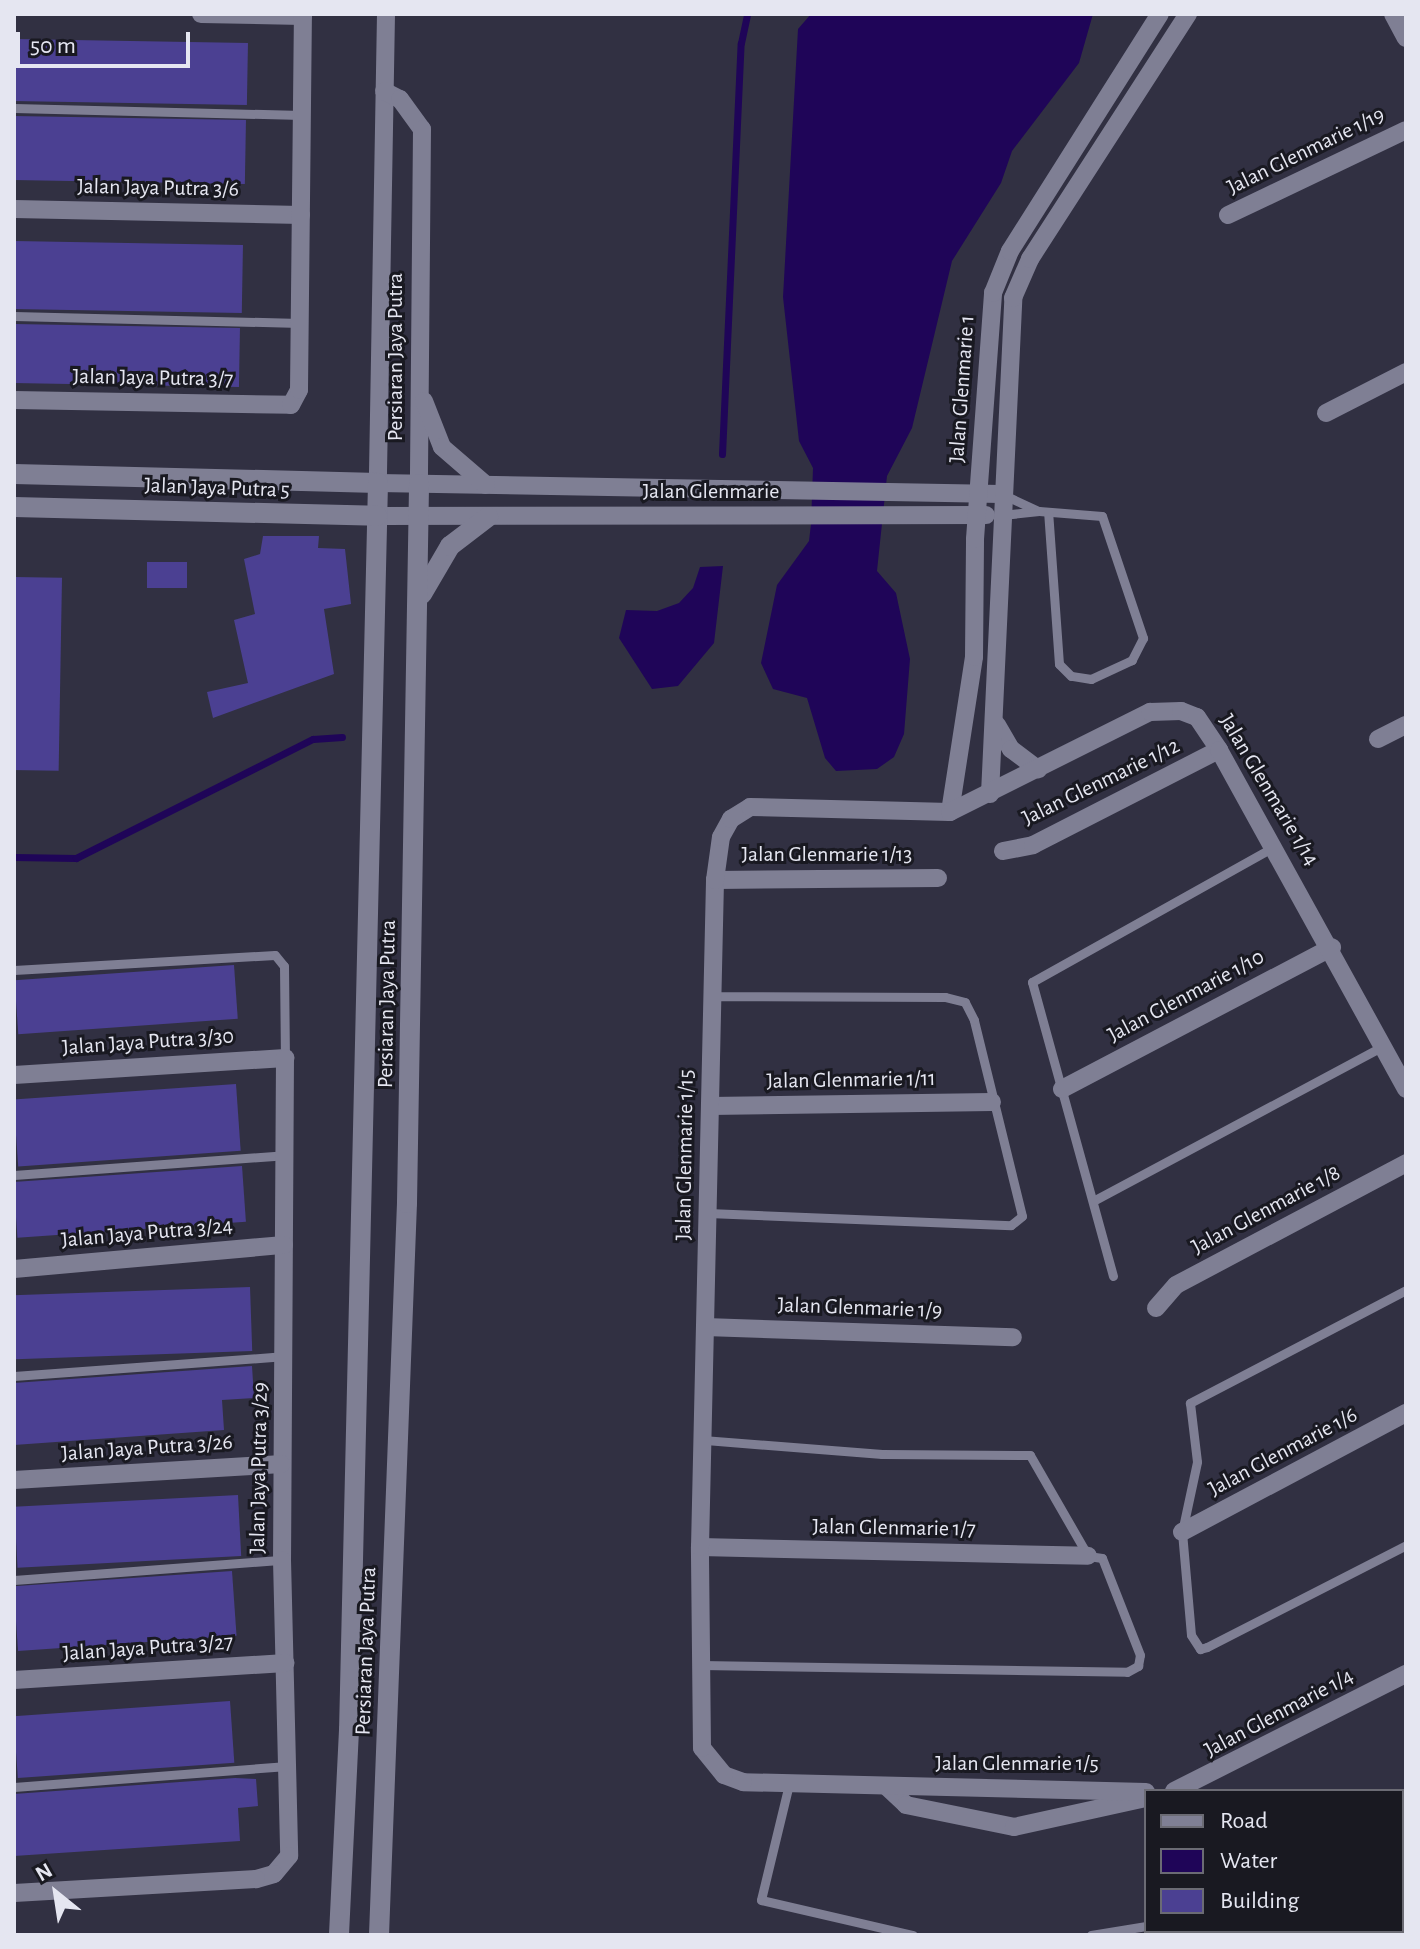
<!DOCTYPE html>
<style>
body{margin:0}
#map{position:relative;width:1420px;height:1949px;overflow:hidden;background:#313042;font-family:"Alegreya Sans",sans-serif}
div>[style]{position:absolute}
.water>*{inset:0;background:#1f0558}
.stream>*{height:7px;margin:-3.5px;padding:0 3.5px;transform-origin:3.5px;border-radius:3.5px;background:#1f0558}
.building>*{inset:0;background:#4b4092;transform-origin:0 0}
.lane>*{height:9px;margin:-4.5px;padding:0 4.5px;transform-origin:4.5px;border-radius:4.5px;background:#7f7f94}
.street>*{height:18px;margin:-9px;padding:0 9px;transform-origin:9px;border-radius:9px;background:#7f7f94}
.secondary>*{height:20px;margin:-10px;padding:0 10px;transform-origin:10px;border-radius:10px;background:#7f7f94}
span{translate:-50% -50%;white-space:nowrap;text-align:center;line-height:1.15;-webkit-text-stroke:6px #191921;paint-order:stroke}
.street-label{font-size:22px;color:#e5e6f1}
.frame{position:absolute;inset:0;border:16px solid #e5e6f1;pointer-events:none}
.legend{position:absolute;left:1144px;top:1789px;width:260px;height:144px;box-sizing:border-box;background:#191921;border:2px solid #6b6b74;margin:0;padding:10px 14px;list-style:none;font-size:24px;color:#e5e6f1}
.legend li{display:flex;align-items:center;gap:16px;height:40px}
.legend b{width:40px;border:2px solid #6b6b74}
.north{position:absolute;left:16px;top:1853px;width:80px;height:80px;-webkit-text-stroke:6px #191921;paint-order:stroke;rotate:330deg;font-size:22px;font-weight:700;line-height:32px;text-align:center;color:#e5e6f1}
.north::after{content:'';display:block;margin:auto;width:28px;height:36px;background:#e5e6f1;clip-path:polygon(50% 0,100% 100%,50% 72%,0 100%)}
.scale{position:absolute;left:16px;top:32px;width:174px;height:36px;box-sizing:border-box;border:4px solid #e5e6f1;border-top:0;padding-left:10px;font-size:24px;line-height:28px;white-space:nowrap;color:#e5e6f1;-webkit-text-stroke:6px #191921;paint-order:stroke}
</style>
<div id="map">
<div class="water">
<div style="clip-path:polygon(811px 14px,1093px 14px,1079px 63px,1012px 151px,1001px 183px,952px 261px,912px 428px,887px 476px,877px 571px,896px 593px,910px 659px,904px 734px,894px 757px,877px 769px,836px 771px,825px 758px,807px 698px,773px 689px,761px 663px,777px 585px,809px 541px,811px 524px,813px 468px,799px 441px,783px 297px,798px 29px)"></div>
<div style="clip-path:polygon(723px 566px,714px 643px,678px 686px,652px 689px,619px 638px,626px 610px,657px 611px,679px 603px,693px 588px,700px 567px)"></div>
</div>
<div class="stream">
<div style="left:722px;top:454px;width:411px;rotate:-87.4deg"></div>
<div style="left:741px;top:43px;width:30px;rotate:-78deg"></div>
<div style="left:14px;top:857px;width:62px;rotate:0.9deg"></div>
<div style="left:76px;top:858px;width:265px;rotate:-26.7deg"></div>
<div style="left:313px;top:739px;width:29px;rotate:-4deg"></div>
</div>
<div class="building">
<div style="left:14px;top:39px;width:234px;height:62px;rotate:1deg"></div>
<div style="left:14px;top:116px;width:232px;height:64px;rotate:1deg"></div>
<div style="left:14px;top:241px;width:229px;height:68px;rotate:1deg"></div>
<div style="left:14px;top:324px;width:226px;height:59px;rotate:1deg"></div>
<div style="clip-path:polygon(263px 536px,319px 536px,318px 548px,345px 549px,351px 604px,324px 609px,334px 674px,213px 718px,207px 692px,248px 683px,234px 620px,255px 614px,244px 559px,260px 554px)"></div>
<div style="left:187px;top:562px;width:26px;height:40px;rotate:90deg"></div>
<div style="left:14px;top:577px;width:48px;height:193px;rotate:1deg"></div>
<div style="left:234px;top:965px;width:54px;height:220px;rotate:86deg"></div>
<div style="left:236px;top:1084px;width:67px;height:223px;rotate:86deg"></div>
<div style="left:242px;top:1166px;width:56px;height:229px;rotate:86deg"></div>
<div style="left:250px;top:1287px;width:64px;height:237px;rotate:88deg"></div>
<div style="clip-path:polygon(252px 1366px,254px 1398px,222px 1400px,224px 1430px,14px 1445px,14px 1383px)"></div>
<div style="left:238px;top:1495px;width:61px;height:224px;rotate:87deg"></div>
<div style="left:232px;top:1571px;width:65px;height:219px;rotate:86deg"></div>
<div style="left:230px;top:1701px;width:62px;height:217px;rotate:86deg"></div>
<div style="clip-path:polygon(235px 1778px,256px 1779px,258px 1806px,238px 1808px,240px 1841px,14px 1856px,14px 1794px)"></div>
</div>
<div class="lane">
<div style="left:14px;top:108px;width:288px;rotate:1.4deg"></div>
<div style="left:14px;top:316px;width:286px;rotate:1.4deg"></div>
<div style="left:1004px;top:495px;width:38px;rotate:25deg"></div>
<div style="left:1002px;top:515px;width:37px;rotate:-6deg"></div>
<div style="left:1039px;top:511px;width:63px;rotate:4.5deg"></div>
<div style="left:1102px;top:516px;width:129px;rotate:71.4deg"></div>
<div style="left:1143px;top:638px;width:25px;rotate:117deg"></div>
<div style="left:1132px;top:660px;width:45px;rotate:155.1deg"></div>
<div style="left:1091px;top:679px;width:20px;rotate:-171deg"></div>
<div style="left:1071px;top:676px;width:17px;rotate:-135deg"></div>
<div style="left:1059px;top:664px;width:152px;rotate:-94.1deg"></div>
<div style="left:14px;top:970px;width:261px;rotate:-3.3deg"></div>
<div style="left:275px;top:955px;width:14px;rotate:51deg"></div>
<div style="left:284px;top:966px;width:92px;rotate:89.4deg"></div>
<div style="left:14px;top:1175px;width:271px;rotate:-4.2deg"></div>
<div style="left:1093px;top:1201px;width:329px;rotate:-28.1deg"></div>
<div style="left:708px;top:1213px;width:303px;rotate:2.3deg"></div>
<div style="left:1011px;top:1225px;width:14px;rotate:-39deg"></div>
<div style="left:1022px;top:1216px;width:202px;rotate:-103.8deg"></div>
<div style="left:974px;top:1020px;width:20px;rotate:-117deg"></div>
<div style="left:965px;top:1002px;width:21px;rotate:-166deg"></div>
<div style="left:945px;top:997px;width:232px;rotate:-179.8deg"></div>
<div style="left:1113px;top:1276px;width:305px;rotate:-105.4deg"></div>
<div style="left:1032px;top:982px;width:278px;rotate:-29.2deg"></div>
<div style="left:1406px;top:1290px;width:244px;rotate:152.4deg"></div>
<div style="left:1190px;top:1403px;width:59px;rotate:83.2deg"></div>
<div style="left:1197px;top:1462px;width:72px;rotate:102.1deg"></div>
<div style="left:1182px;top:1532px;width:103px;rotate:85deg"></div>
<div style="left:1191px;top:1635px;width:17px;rotate:57deg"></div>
<div style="left:1200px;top:1649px;width:7px;rotate:-16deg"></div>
<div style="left:1207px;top:1647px;width:224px;rotate:-27.1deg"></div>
<div style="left:14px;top:1376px;width:272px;rotate:-4.2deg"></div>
<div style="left:14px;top:1580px;width:269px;rotate:-4.3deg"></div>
<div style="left:701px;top:1665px;width:426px;rotate:0.9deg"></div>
<div style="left:1127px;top:1672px;width:13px;rotate:-29deg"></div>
<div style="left:1138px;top:1666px;width:11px;rotate:-80deg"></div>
<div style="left:1140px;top:1655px;width:104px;rotate:-111.4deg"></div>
<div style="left:1102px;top:1558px;width:14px;rotate:-172deg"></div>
<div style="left:1088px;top:1556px;width:116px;rotate:-119.9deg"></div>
<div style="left:1030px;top:1455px;width:148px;rotate:-179.6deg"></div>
<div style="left:882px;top:1454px;width:180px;rotate:-175.5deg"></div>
<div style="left:789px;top:1784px;width:119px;rotate:103.6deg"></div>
<div style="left:761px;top:1900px;width:156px;rotate:13deg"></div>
<div style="left:14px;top:1787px;width:274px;rotate:-4.4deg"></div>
<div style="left:1402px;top:1809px;width:4px;rotate:-27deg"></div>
<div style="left:1273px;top:1931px;width:5px;rotate:53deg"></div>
<div style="left:1091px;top:1935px;width:56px;rotate:-9.3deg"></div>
</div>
<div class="street">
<div style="left:201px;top:14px;width:102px;rotate:1.1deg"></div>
<div style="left:386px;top:14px;width:469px;rotate:91deg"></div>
<div style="left:378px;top:483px;width:623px;rotate:1.01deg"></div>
<div style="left:1393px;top:14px;width:27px;rotate:62deg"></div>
<div style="left:384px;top:91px;width:18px;rotate:27deg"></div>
<div style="left:400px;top:99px;width:37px;rotate:54deg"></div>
<div style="left:422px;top:129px;width:355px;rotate:90.5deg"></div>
<div style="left:14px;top:209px;width:287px;rotate:1.2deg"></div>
<div style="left:1228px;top:215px;width:197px;rotate:-25.5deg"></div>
<div style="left:14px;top:400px;width:277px;rotate:1deg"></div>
<div style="left:291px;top:405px;width:17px;rotate:-62deg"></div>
<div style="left:299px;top:390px;width:376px;rotate:-89.4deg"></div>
<div style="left:424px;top:401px;width:49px;rotate:68.6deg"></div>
<div style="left:442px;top:447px;width:58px;rotate:40.8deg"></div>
<div style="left:1326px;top:413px;width:90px;rotate:-27.1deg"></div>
<div style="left:377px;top:516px;width:609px;rotate:-0.09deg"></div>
<div style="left:997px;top:725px;width:28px;rotate:60deg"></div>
<div style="left:1011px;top:749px;width:34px;rotate:37deg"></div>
<div style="left:1378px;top:739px;width:31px;rotate:-27deg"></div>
<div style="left:990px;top:794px;width:497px;rotate:-87.3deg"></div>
<div style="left:1013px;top:298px;width:43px;rotate:-66.4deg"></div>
<div style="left:1030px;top:259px;width:292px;rotate:-57.2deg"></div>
<div style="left:950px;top:812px;width:157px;rotate:-81.2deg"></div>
<div style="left:974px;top:657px;width:118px;rotate:-89.5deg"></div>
<div style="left:975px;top:539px;width:247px;rotate:-85.8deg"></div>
<div style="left:993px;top:293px;width:45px;rotate:-68deg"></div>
<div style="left:1010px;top:251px;width:280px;rotate:-57.7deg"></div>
<div style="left:1003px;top:851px;width:31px;rotate:-11deg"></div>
<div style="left:1033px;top:845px;width:209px;rotate:-27.1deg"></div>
<div style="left:715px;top:880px;width:223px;rotate:-0.5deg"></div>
<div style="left:14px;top:1075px;width:272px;rotate:-3.6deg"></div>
<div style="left:285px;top:1058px;width:502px;rotate:90.34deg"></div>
<div style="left:282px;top:1560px;width:296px;rotate:88.6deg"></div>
<div style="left:289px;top:1856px;width:23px;rotate:130deg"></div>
<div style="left:274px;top:1874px;width:19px;rotate:164deg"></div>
<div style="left:256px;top:1879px;width:242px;rotate:176.7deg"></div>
<div style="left:1062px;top:1089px;width:305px;rotate:-27.7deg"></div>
<div style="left:710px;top:1106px;width:282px;rotate:-0.8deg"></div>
<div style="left:14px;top:1269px;width:271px;rotate:-5.1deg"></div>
<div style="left:1156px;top:1308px;width:30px;rotate:-49deg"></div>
<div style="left:1176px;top:1285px;width:260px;rotate:-27.9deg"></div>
<div style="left:705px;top:1327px;width:308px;rotate:1.9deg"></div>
<div style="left:14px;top:1480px;width:268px;rotate:-3.4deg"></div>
<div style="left:1182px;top:1532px;width:254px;rotate:-28deg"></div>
<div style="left:700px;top:1547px;width:388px;rotate:1.3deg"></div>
<div style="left:14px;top:1680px;width:272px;rotate:-3.6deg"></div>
<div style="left:887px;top:1787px;width:26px;rotate:43deg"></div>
<div style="left:906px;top:1805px;width:110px;rotate:11.5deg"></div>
<div style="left:1014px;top:1827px;width:135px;rotate:-12.4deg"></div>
<div style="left:1174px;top:1791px;width:260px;rotate:-26.8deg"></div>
<div style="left:1146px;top:1792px;width:403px;rotate:-178.6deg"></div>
<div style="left:743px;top:1782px;width:20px;rotate:-160deg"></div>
<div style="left:724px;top:1775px;width:35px;rotate:-129deg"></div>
<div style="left:702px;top:1748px;width:201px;rotate:-90.6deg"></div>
<div style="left:700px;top:1547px;width:667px;rotate:-88.71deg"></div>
<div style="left:715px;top:880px;width:43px;rotate:-82.1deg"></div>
<div style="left:721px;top:837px;width:21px;rotate:-61deg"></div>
<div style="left:731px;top:819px;width:22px;rotate:-32deg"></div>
<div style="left:750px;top:807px;width:200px;rotate:1.4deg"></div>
<div style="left:950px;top:812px;width:224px;rotate:-26.6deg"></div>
<div style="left:1150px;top:712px;width:31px;rotate:-2deg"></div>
<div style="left:1181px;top:711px;width:17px;rotate:21deg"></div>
<div style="left:1197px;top:717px;width:40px;rotate:56deg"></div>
<div style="left:1219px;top:750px;width:387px;rotate:61.1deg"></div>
<div style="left:1393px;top:1935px;width:9px;rotate:-27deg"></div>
</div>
<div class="secondary">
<div style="left:14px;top:474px;width:364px;rotate:1.4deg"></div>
<div style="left:378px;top:483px;width:1247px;rotate:91.33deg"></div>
<div style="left:349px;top:1730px;width:205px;rotate:92.8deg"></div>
<div style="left:14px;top:507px;width:363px;rotate:1.4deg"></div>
<div style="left:422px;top:594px;width:56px;rotate:-59.7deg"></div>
<div style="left:450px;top:546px;width:48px;rotate:-37.3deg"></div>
<div style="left:379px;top:1935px;width:733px;rotate:-87.81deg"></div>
<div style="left:407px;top:1203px;width:719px;rotate:-89.04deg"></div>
</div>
<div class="street-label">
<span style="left:1306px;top:151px;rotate:-26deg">Jalan Glenmarie 1/19</span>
<span style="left:158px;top:188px;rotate:1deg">Jalan Jaya Putra 3/6</span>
<span style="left:396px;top:357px;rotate:-90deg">Persiaran Jaya Putra</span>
<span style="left:153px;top:378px;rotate:1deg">Jalan Jaya Putra 3/7</span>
<span style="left:962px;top:389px;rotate:-86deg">Jalan Glenmarie 1</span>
<span style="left:217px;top:488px;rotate:2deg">Jalan Jaya Putra 5</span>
<span style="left:711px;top:492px">Jalan Glenmarie</span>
<span style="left:1101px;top:782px;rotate:-26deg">Jalan Glenmarie 1/12</span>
<span style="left:1269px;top:790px;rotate:59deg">Jalan Glenmarie 1/14</span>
<span style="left:827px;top:855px">Jalan Glenmarie 1/13</span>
<span style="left:1186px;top:996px;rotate:-28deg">Jalan Glenmarie 1/10</span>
<span style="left:387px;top:1004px;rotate:-89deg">Persiaran Jaya Putra</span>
<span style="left:148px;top:1042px;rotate:-4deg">Jalan Jaya Putra 3/30</span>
<span style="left:851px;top:1080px;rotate:-1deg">Jalan Glenmarie 1/11</span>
<span style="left:685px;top:1155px;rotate:-89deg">Jalan Glenmarie 1/15</span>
<span style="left:1266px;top:1210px;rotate:-28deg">Jalan Glenmarie 1/8</span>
<span style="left:147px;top:1233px;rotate:-5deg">Jalan Jaya Putra 3/24</span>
<span style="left:860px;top:1308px;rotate:2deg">Jalan Glenmarie 1/9</span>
<span style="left:147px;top:1448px;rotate:-4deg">Jalan Jaya Putra 3/26</span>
<span style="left:1283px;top:1452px;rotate:-28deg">Jalan Glenmarie 1/6</span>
<span style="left:259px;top:1468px;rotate:-89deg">Jalan Jaya Putra 3/29</span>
<span style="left:894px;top:1528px;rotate:1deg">Jalan Glenmarie 1/7</span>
<span style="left:148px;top:1648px;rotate:-4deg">Jalan Jaya Putra 3/27</span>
<span style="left:366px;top:1651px;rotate:-88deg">Persiaran Jaya Putra</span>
<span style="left:1279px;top:1713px;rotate:-28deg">Jalan Glenmarie 1/4</span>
<span style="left:1017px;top:1764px">Jalan Glenmarie 1/5</span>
</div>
<div class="frame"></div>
<ul class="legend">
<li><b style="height:10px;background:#7f7f94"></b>Road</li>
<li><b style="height:22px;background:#1f0558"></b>Water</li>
<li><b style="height:22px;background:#4b4092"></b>Building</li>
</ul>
<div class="north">N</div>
<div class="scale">50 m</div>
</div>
